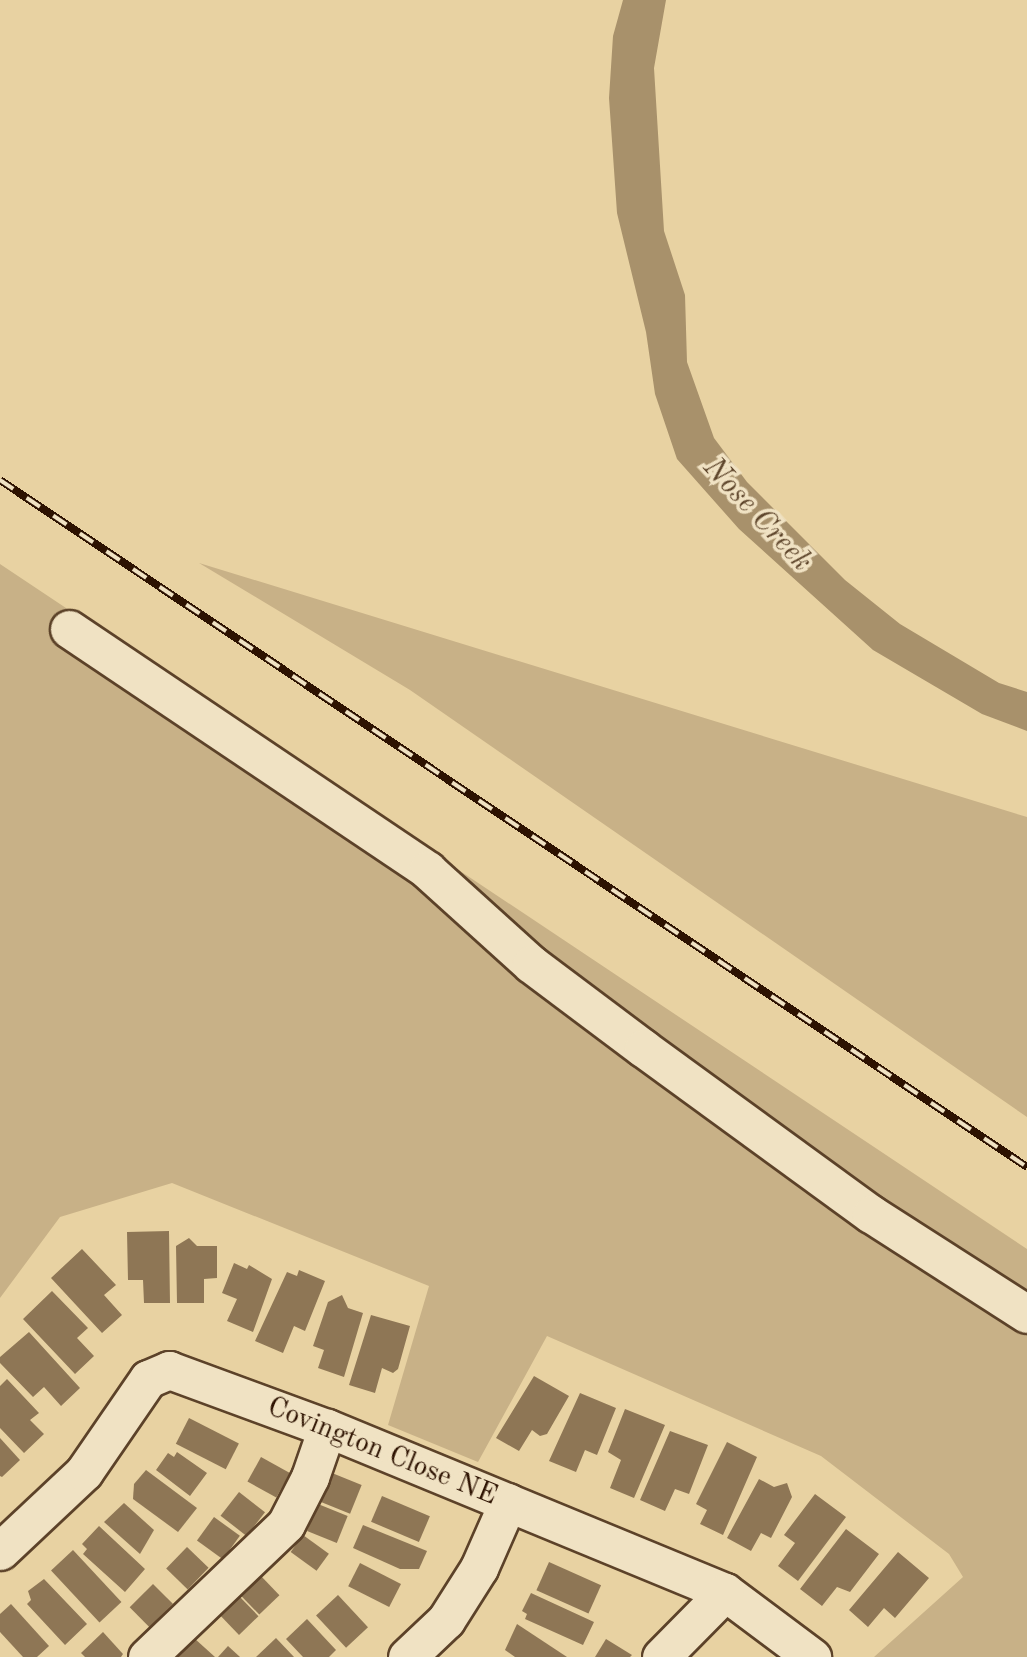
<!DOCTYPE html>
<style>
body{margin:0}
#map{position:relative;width:1027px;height:1657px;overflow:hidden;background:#e8d2a2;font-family:"Old Standard TT",serif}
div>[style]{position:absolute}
.green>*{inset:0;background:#c8b187}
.water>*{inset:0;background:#a8916b}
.building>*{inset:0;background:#8e7655;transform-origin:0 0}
.roads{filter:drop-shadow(2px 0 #5c4229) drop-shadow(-2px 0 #5c4229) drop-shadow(0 2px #5c4229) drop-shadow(0 -2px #5c4229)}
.minor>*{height:37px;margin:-18.5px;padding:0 18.5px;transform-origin:18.5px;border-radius:18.5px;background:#f0e2c3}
.rail>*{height:8px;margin-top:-4px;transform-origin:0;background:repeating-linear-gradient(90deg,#f0e2c3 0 16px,#2d1201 0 32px);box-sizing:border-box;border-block:2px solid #2d1201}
span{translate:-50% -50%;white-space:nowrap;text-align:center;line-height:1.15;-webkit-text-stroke:7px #f0e2c3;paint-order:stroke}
.street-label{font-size:28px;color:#2d1201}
.water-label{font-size:30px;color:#5e452b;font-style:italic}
</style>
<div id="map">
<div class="green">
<div style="clip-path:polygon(199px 563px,1027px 817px,1027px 1117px,410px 690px)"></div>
<div style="clip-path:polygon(0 564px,1027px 1249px,1027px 1657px,874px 1657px,963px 1577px,949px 1554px,821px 1456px,547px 1336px,478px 1462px,388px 1425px,429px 1286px,172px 1183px,60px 1217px,0 1298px)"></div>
</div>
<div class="water">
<div style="clip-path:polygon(623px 0,666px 0,654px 68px,664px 231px,685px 295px,687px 362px,714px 438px,747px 482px,845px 580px,900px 624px,999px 683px,1027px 692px,1027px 731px,982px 714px,873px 650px,739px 529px,677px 459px,655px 394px,646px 332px,617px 213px,609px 98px,613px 36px)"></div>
</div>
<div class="building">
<div style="clip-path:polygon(169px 1231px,170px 1303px,144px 1303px,143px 1280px,128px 1280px,127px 1232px)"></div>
<div style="clip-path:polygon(189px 1238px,197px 1246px,217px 1246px,217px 1278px,204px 1279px,204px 1303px,177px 1303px,176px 1246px)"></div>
<div style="clip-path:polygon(82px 1249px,116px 1285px,104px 1295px,122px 1315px,102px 1333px,51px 1278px)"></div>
<div style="clip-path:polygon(234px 1263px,247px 1269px,249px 1265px,272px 1279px,253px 1332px,227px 1321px,237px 1299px,222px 1293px)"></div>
<div style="clip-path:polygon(299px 1270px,325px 1281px,305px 1331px,294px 1326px,283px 1353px,255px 1341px,287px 1272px,297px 1276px)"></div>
<div style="clip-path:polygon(52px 1291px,88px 1328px,77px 1338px,94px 1356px,75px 1374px,23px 1319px)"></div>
<div style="clip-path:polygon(342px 1295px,348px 1308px,363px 1313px,344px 1377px,318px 1368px,324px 1350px,313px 1346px,328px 1302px)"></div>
<div style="clip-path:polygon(371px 1315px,410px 1326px,398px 1369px,393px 1373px,382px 1368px,375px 1393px,349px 1385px)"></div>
<div style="clip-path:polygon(29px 1332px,80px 1388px,61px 1406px,44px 1387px,33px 1397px,0 1363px,0 1357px)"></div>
<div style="clip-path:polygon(534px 1376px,569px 1396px,547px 1434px,540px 1436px,532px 1430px,519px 1451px,496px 1438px)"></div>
<div style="clip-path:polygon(7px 1379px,39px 1413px,30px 1420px,44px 1434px,24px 1453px,0 1428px,0 1386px)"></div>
<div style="clip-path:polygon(580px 1393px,616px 1408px,597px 1455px,585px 1450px,576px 1472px,549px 1461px)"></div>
<div style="clip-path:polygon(625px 1409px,665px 1425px,634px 1498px,610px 1488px,621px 1460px,608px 1452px)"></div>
<div style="left:189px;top:1418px;width:56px;height:29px;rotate:27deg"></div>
<div style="clip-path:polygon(670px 1431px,708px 1445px,689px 1494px,675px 1489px,665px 1511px,640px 1500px)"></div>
<div style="clip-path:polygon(0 1438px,20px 1460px,2px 1477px,0 1476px)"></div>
<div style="clip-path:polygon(727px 1442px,757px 1457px,723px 1535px,700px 1524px,707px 1510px,696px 1504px)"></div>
<div style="clip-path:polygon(177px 1452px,207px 1473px,190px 1496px,156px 1470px,168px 1453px,174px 1457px)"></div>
<div style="left:261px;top:1457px;width:33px;height:28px;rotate:29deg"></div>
<div style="clip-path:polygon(146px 1470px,197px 1508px,178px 1532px,133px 1499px,134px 1484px)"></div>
<div style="left:332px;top:1473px;width:32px;height:31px;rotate:22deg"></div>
<div style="clip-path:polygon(759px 1479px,774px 1487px,787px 1483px,792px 1497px,771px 1538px,761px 1533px,751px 1551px,727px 1538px)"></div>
<div style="left:239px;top:1492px;width:33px;height:30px;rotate:38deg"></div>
<div style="clip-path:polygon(815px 1494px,846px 1517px,798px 1581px,778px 1566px,795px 1543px,784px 1535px)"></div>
<div style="left:382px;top:1496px;width:52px;height:28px;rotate:23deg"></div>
<div style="clip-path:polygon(124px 1503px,154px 1530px,140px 1554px,104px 1522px)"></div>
<div style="left:318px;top:1504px;width:32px;height:29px;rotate:22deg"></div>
<div style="left:214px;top:1517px;width:32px;height:29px;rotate:36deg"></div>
<div style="clip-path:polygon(363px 1525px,427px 1551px,419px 1569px,400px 1569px,353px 1548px)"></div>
<div style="clip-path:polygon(99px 1526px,145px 1569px,125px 1592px,83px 1554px,87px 1549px,82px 1544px)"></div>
<div style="clip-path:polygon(846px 1529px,879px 1554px,850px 1592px,837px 1587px,822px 1606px,800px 1589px)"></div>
<div style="left:303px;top:1535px;width:32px;height:21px;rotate:36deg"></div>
<div style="left:187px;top:1547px;width:30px;height:30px;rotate:44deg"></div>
<div style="left:73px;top:1550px;width:71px;height:30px;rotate:47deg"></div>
<div style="clip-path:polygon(898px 1552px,929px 1578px,895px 1618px,884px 1608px,868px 1627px,849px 1610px)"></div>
<div style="left:549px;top:1562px;width:57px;height:31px;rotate:24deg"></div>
<div style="left:360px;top:1563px;width:46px;height:26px;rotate:27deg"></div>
<div style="left:260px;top:1575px;width:28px;height:28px;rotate:46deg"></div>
<div style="clip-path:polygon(44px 1579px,87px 1624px,65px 1645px,27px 1604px,31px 1600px,28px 1591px)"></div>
<div style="left:153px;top:1584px;width:28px;height:33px;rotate:45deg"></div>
<div style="clip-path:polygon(531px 1593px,594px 1622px,583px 1645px,525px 1619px,527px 1614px,522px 1611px)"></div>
<div style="left:338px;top:1595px;width:44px;height:30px;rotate:47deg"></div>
<div style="left:239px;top:1596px;width:28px;height:27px;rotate:46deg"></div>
<div style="clip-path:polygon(11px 1604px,49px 1646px,37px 1657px,23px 1657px,0 1632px,0 1614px)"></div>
<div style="clip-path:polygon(307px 1619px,336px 1650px,329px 1657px,303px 1657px,286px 1639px)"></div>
<div style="clip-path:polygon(517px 1624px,567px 1657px,515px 1657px,505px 1650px)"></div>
<div style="clip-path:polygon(103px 1632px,123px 1654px,121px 1657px,85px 1657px,81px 1653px)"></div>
<div style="clip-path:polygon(194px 1638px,215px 1657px,177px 1657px)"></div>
<div style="clip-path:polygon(276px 1638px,294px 1657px,256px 1657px)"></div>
<div style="clip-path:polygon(606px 1639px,632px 1655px,630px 1657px,595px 1657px)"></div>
<div style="clip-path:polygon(228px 1646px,240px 1657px,218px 1657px)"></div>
</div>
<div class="roads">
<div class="minor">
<div style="left:69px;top:629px;width:432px;rotate:33.9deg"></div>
<div style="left:427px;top:870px;width:140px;rotate:42.1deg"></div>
<div style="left:531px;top:964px;width:140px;rotate:36.9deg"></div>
<div style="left:643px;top:1048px;width:282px;rotate:36.1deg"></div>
<div style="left:871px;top:1214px;width:185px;rotate:32.7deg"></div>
<div style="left:0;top:1551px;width:115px;rotate:-43.2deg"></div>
<div style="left:84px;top:1472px;width:113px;rotate:-55.5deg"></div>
<div style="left:148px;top:1379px;width:23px;rotate:-23deg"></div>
<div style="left:169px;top:1370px;width:168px;rotate:20.2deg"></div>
<div style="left:327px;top:1428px;width:430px;rotate:22.4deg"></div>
<div style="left:725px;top:1592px;width:109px;rotate:36.8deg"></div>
<div style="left:147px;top:1657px;width:192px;rotate:-43.7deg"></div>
<div style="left:286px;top:1524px;width:53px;rotate:-62.9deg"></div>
<div style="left:310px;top:1477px;width:52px;rotate:-70.9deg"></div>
<div style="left:407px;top:1657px;width:54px;rotate:-43.5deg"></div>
<div style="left:446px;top:1620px;width:62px;rotate:-57.6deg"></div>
<div style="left:479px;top:1568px;width:72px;rotate:-66.3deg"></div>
<div style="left:661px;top:1657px;width:91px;rotate:-45.4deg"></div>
</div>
</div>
<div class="rail">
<div style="left:0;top:480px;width:1236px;rotate:33.78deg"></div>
</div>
<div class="street-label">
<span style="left:382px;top:1452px;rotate:22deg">Covington Close NE</span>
</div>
<div class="water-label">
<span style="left:757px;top:515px;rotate:47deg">Nose Creek</span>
</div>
</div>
